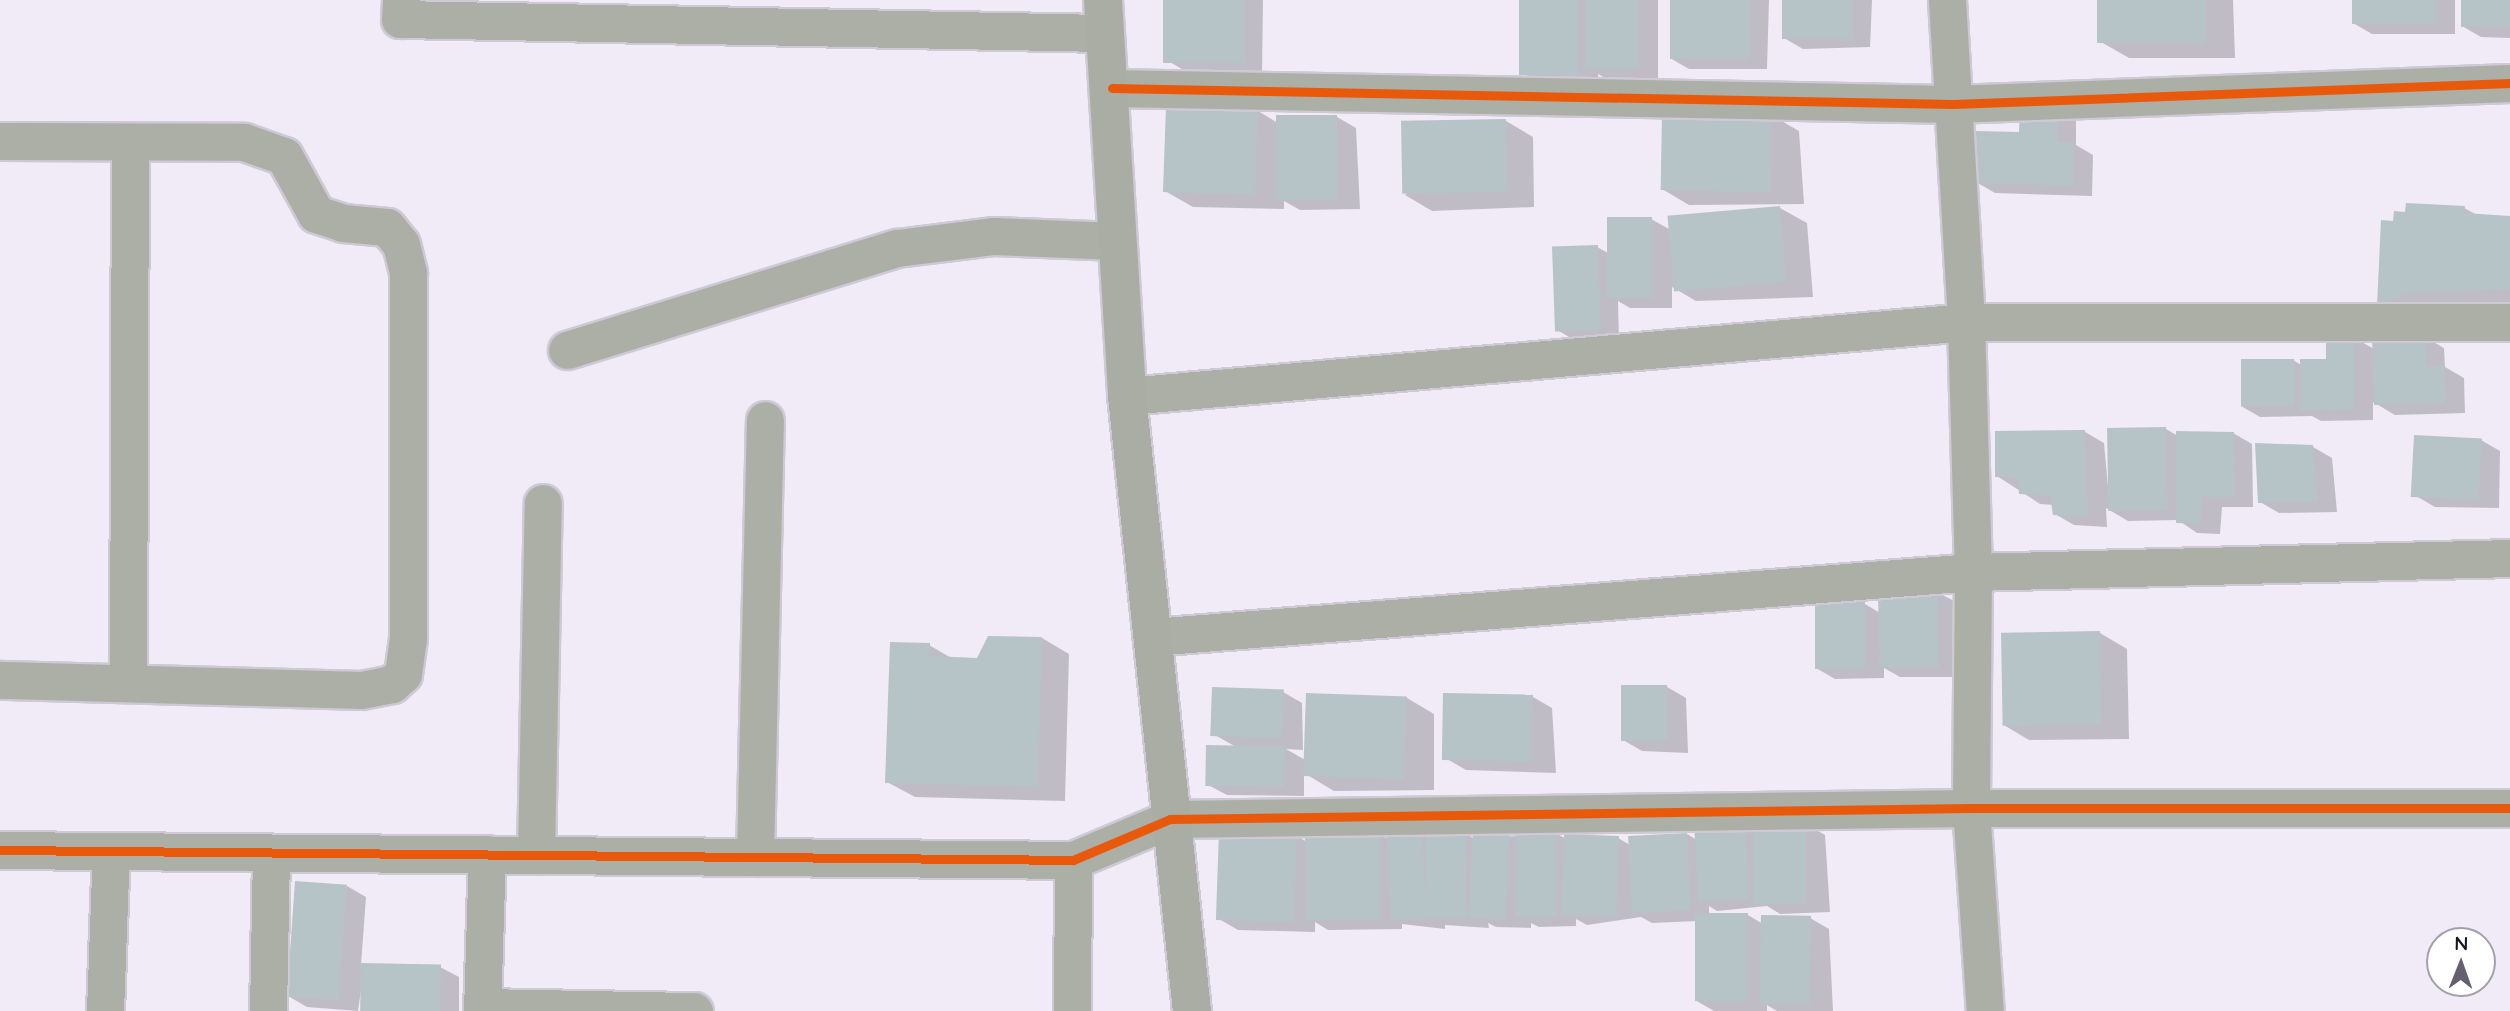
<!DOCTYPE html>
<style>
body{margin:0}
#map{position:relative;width:2510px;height:1011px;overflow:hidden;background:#f1ebf8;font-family:Quicksand,sans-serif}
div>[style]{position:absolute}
.shadow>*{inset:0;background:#0003}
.building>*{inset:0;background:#b6c3c7;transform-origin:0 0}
.roads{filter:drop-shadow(2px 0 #cfc9d6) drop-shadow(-2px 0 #cfc9d6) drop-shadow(0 2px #cfc9d6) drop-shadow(0 -2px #cfc9d6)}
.street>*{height:37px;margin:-18.5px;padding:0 18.5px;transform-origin:18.5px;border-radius:18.5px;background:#abafa5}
.secondary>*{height:38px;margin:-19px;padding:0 19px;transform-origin:19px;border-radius:19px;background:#aaada4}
.cycleway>*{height:9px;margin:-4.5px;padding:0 4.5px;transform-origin:4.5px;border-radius:4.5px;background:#e8590c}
span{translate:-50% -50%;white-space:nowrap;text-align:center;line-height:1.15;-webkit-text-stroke:5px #fff;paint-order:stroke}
.north{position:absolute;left:2426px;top:927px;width:70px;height:70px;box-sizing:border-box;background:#fff;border:2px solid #a4a0a8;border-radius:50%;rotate:1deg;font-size:19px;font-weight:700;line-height:28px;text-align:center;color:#1c1226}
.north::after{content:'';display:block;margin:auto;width:24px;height:32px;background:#675e70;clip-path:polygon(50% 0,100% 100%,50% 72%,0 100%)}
</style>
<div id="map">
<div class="shadow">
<div style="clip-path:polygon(1165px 0,1263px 0,1262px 72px,1187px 72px,1168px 61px)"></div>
<div style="clip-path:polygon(1521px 0,1658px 0,1658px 80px,1607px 79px,1598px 74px,1599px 82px,1543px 85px,1524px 74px)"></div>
<div style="clip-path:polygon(1672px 0,1769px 0,1767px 69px,1689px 69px,1670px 58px)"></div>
<div style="clip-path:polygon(1784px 0,1872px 0,1870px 47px,1803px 49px,1784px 38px)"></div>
<div style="clip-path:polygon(2099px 0,2233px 0,2235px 58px,2129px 58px,2101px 42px)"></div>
<div style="clip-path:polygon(2354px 0,2455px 0,2455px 34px,2372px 34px,2353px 23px)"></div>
<div style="clip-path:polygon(2463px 0,2510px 0,2510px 38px,2481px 37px,2462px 26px)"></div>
<div style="clip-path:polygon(2057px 108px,2076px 119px,2076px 145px,2093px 155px,2092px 196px,1995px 193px,1976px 182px,2020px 134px)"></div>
<div style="clip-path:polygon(1258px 111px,1278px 123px,1337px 117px,1356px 128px,1360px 209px,1300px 210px,1284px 201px,1284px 209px,1193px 207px,1165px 191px)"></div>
<div style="clip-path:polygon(1771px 115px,1799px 131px,1804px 204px,1689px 205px,1662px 189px)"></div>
<div style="clip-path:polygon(1506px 121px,1533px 137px,1534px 207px,1432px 211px,1405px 195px)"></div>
<div style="clip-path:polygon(1780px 208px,1807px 223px,1813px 297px,1696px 301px,1672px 287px,1672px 308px,1630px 308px,1618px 301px,1619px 340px,1576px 341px,1557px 330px,1597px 247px,1610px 254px,1651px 219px,1669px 229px)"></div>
<div style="clip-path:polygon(2464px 208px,2479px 216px,2510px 217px,2510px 305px,2379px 305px,2394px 223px)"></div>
<div style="clip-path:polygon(2353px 337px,2374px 349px,2425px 337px,2444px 348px,2445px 367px,2464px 378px,2465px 413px,2395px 415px,2373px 402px,2373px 420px,2321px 421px,2312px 416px,2260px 417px,2241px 406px,2293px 360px,2301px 365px,2328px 361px)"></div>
<div style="clip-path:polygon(2166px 429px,2178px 436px,2233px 433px,2252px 444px,2253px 507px,2222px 507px,2220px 534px,2197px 533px,2178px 520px,2128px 521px,2106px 508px,2107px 527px,2074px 525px,2055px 514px,2054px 505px,2040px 504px,1997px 476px,2085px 432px,2104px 443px,2109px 498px)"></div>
<div style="clip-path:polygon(2481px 440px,2500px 451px,2499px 508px,2435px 507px,2416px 496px)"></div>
<div style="clip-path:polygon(2313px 447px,2332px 458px,2337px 512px,2279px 513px,2260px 502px)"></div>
<div style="clip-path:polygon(1937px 592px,1956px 602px,1957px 677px,1900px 677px,1884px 668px,1884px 678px,1835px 679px,1816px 668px,1865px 604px,1880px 613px)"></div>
<div style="clip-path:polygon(2100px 633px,2127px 649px,2129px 739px,2029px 740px,2002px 724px)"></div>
<div style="clip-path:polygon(1042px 638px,1069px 654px,1065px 801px,915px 797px,887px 782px,929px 645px,953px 659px,978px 659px)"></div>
<div style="clip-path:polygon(1667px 687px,1686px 698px,1688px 753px,1642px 751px,1623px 740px)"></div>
<div style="clip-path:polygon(1283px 692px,1302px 703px,1303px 750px,1286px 749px,1307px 761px,1407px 698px,1434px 714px,1434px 790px,1334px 791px,1304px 773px,1304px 796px,1227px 795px,1208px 785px,1236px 747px,1215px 735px)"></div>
<div style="clip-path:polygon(1533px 697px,1552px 708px,1556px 773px,1466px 770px,1447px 759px)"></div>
<div style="clip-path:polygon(1696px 823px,1806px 824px,1825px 835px,1830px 912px,1780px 914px,1767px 906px,1717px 911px,1709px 906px,1709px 915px,1748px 915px,1763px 924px,1810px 918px,1829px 929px,1833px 1011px,1777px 1011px,1767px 1005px,1767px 1011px,1714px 1011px,1695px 1000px,1697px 921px,1652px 923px,1641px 917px,1587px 925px,1576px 919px,1576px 926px,1539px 927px,1531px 923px,1531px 928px,1496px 927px,1488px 923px,1489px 928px,1445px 925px,1445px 929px,1402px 924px,1402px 929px,1328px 930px,1315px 922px,1315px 932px,1238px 930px,1219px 919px,1297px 836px,1307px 842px,1380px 834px,1388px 839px,1388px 833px,1465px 833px,1475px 839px,1556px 833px,1566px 839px,1618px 838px,1630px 845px,1687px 834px,1697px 840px)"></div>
<div style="clip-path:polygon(347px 886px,366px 897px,361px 965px,440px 967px,459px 977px,459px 1011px,362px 1011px,362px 983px,358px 1011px,307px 1007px,288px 996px)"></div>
</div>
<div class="building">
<div style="left:1163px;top:0;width:82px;height:63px"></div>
<div style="left:1519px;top:0;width:59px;height:75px"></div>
<div style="left:1585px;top:0;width:54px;height:69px"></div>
<div style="left:1670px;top:0;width:80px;height:59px"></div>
<div style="left:1782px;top:0;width:71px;height:39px"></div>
<div style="left:2097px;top:0;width:109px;height:43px"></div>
<div style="left:2352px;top:0;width:84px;height:24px"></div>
<div style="left:2461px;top:0;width:49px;height:27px"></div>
<div style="clip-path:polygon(2020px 105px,2058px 107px,2057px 142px,2074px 142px,2073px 186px,1975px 183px,1976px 131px,2019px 132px)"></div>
<div style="left:1166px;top:106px;width:92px;height:86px;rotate:2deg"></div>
<div style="left:1662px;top:113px;width:110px;height:77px;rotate:1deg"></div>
<div style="left:1276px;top:115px;width:61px;height:85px"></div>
<div style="left:1506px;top:119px;width:73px;height:105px;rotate:89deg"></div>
<div style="clip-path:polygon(2406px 203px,2465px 206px,2464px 213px,2510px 216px,2510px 290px,2410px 293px,2377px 306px,2381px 220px,2393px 221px,2394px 211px,2405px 212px)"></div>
<div style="left:1780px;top:206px;width:76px;height:113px;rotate:85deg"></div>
<div style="left:1607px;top:217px;width:45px;height:81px"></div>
<div style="left:1598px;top:245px;width:85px;height:46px;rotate:88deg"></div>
<div style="clip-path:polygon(2326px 335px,2354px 335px,2354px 410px,2300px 411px,2300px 359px,2326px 359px)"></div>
<div style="clip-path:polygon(2426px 335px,2427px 366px,2445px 365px,2446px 403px,2374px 405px,2372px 337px)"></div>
<div style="left:2294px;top:359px;width:47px;height:53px;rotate:90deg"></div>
<div style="left:2166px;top:427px;width:83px;height:59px;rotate:89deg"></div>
<div style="clip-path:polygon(2085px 430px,2088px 517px,2053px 515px,2050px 496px,2019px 494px,2018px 478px,1995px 477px,1995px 431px)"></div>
<div style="clip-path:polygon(2176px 431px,2234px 432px,2235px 497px,2203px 497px,2201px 524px,2176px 523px)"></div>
<div style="left:2414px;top:435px;width:68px;height:62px;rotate:3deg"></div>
<div style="clip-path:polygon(2255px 443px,2313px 445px,2318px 502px,2258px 503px)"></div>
<div style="left:1937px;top:590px;width:77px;height:59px;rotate:89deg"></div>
<div style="left:1815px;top:602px;width:50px;height:67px"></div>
<div style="left:2100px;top:631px;width:93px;height:99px;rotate:89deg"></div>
<div style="clip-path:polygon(988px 636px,1042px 637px,1038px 787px,885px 783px,890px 642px,930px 643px,930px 656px,977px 658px)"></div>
<div style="left:1621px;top:685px;width:46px;height:56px"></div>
<div style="left:1212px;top:687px;width:72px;height:49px;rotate:2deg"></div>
<div style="left:1306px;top:693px;width:101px;height:83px;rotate:2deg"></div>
<div style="left:1443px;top:693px;width:90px;height:67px;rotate:1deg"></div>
<div style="left:1206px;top:745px;width:79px;height:41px;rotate:1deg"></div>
<div style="left:1745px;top:820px;width:79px;height:51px;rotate:87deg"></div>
<div style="left:1753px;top:822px;width:53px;height:82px"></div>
<div style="left:1422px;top:829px;width:90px;height:36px;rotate:87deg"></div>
<div style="left:1473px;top:830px;width:37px;height:88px;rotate:3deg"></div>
<div style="left:1219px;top:831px;width:78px;height:89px;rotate:2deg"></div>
<div style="left:1426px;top:831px;width:40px;height:88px"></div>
<div style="left:1516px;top:832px;width:40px;height:85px"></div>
<div style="left:1305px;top:833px;width:75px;height:87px"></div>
<div style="left:1687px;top:833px;width:77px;height:59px;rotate:87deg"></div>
<div style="left:1564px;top:834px;width:55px;height:81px;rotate:2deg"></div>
<div style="left:295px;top:881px;width:52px;height:116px;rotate:4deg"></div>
<div style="left:1695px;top:913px;width:53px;height:88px"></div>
<div style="left:1761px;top:915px;width:50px;height:89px;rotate:1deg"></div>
<div style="left:361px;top:963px;width:80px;height:48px;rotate:1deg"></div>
</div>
<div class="roads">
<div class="street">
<div style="left:401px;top:0;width:19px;rotate:93deg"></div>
<div style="left:400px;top:19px;width:705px;rotate:1.14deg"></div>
<div style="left:1947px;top:0;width:323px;rotate:86.6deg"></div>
<div style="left:1966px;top:322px;width:250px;rotate:88.4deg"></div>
<div style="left:1973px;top:572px;width:236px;rotate:90.5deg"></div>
<div style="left:1971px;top:808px;width:203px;rotate:86.1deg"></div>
<div style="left:1112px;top:88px;width:841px;rotate:1.09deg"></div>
<div style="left:1953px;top:104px;width:557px;rotate:-2.16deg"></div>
<div style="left:0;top:141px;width:244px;rotate:0.2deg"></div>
<div style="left:244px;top:142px;width:42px;rotate:19.3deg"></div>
<div style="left:284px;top:156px;width:66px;rotate:61.1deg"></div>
<div style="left:316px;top:214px;width:28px;rotate:18deg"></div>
<div style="left:343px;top:223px;width:44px;rotate:5.2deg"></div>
<div style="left:387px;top:227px;width:22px;rotate:51deg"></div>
<div style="left:401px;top:244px;width:30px;rotate:76deg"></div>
<div style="left:408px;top:273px;width:365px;rotate:90deg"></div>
<div style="left:408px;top:638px;width:36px;rotate:98deg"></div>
<div style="left:403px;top:674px;width:15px;rotate:138deg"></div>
<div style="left:392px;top:684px;width:32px;rotate:169deg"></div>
<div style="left:361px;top:690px;width:361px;rotate:-178.4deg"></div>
<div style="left:567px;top:350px;width:345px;rotate:-17.2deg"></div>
<div style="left:897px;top:248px;width:98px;rotate:-7.1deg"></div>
<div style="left:994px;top:236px;width:122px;rotate:2.3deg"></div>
<div style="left:1127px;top:396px;width:842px;rotate:-5.04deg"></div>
<div style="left:1966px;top:322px;width:544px"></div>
<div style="left:1152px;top:637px;width:824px;rotate:-4.53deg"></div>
<div style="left:1973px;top:572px;width:537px;rotate:-1.49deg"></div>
<div style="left:128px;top:683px;width:541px;rotate:-89.79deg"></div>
<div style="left:0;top:850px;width:1073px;rotate:0.53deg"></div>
<div style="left:1073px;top:860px;width:105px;rotate:-22.9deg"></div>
<div style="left:1170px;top:819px;width:801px;rotate:-0.79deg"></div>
<div style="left:1971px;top:808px;width:539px"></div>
<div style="left:536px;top:855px;width:352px;rotate:-88.9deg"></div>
<div style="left:755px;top:857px;width:437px;rotate:-88.7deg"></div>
<div style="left:482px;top:1007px;width:212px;rotate:1.1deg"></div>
<div style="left:105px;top:1011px;width:160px;rotate:-87.9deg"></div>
<div style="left:268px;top:1011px;width:158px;rotate:-88.9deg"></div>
<div style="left:482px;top:1011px;width:157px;rotate:-88.2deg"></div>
<div style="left:1072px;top:1011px;width:151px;rotate:-89.6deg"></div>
</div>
<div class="secondary">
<div style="left:1103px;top:0;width:397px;rotate:86.5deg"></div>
<div style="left:1127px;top:396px;width:618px;rotate:83.97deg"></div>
</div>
</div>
<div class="cycleway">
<div style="left:1112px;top:88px;width:841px;rotate:1.09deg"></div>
<div style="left:1953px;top:104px;width:557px;rotate:-2.16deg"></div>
<div style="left:0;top:850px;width:1073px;rotate:0.53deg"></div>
<div style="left:1073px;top:860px;width:105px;rotate:-22.9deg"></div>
<div style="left:1170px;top:819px;width:801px;rotate:-0.79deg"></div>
<div style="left:1971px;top:808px;width:539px"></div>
</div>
<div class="north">N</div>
</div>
